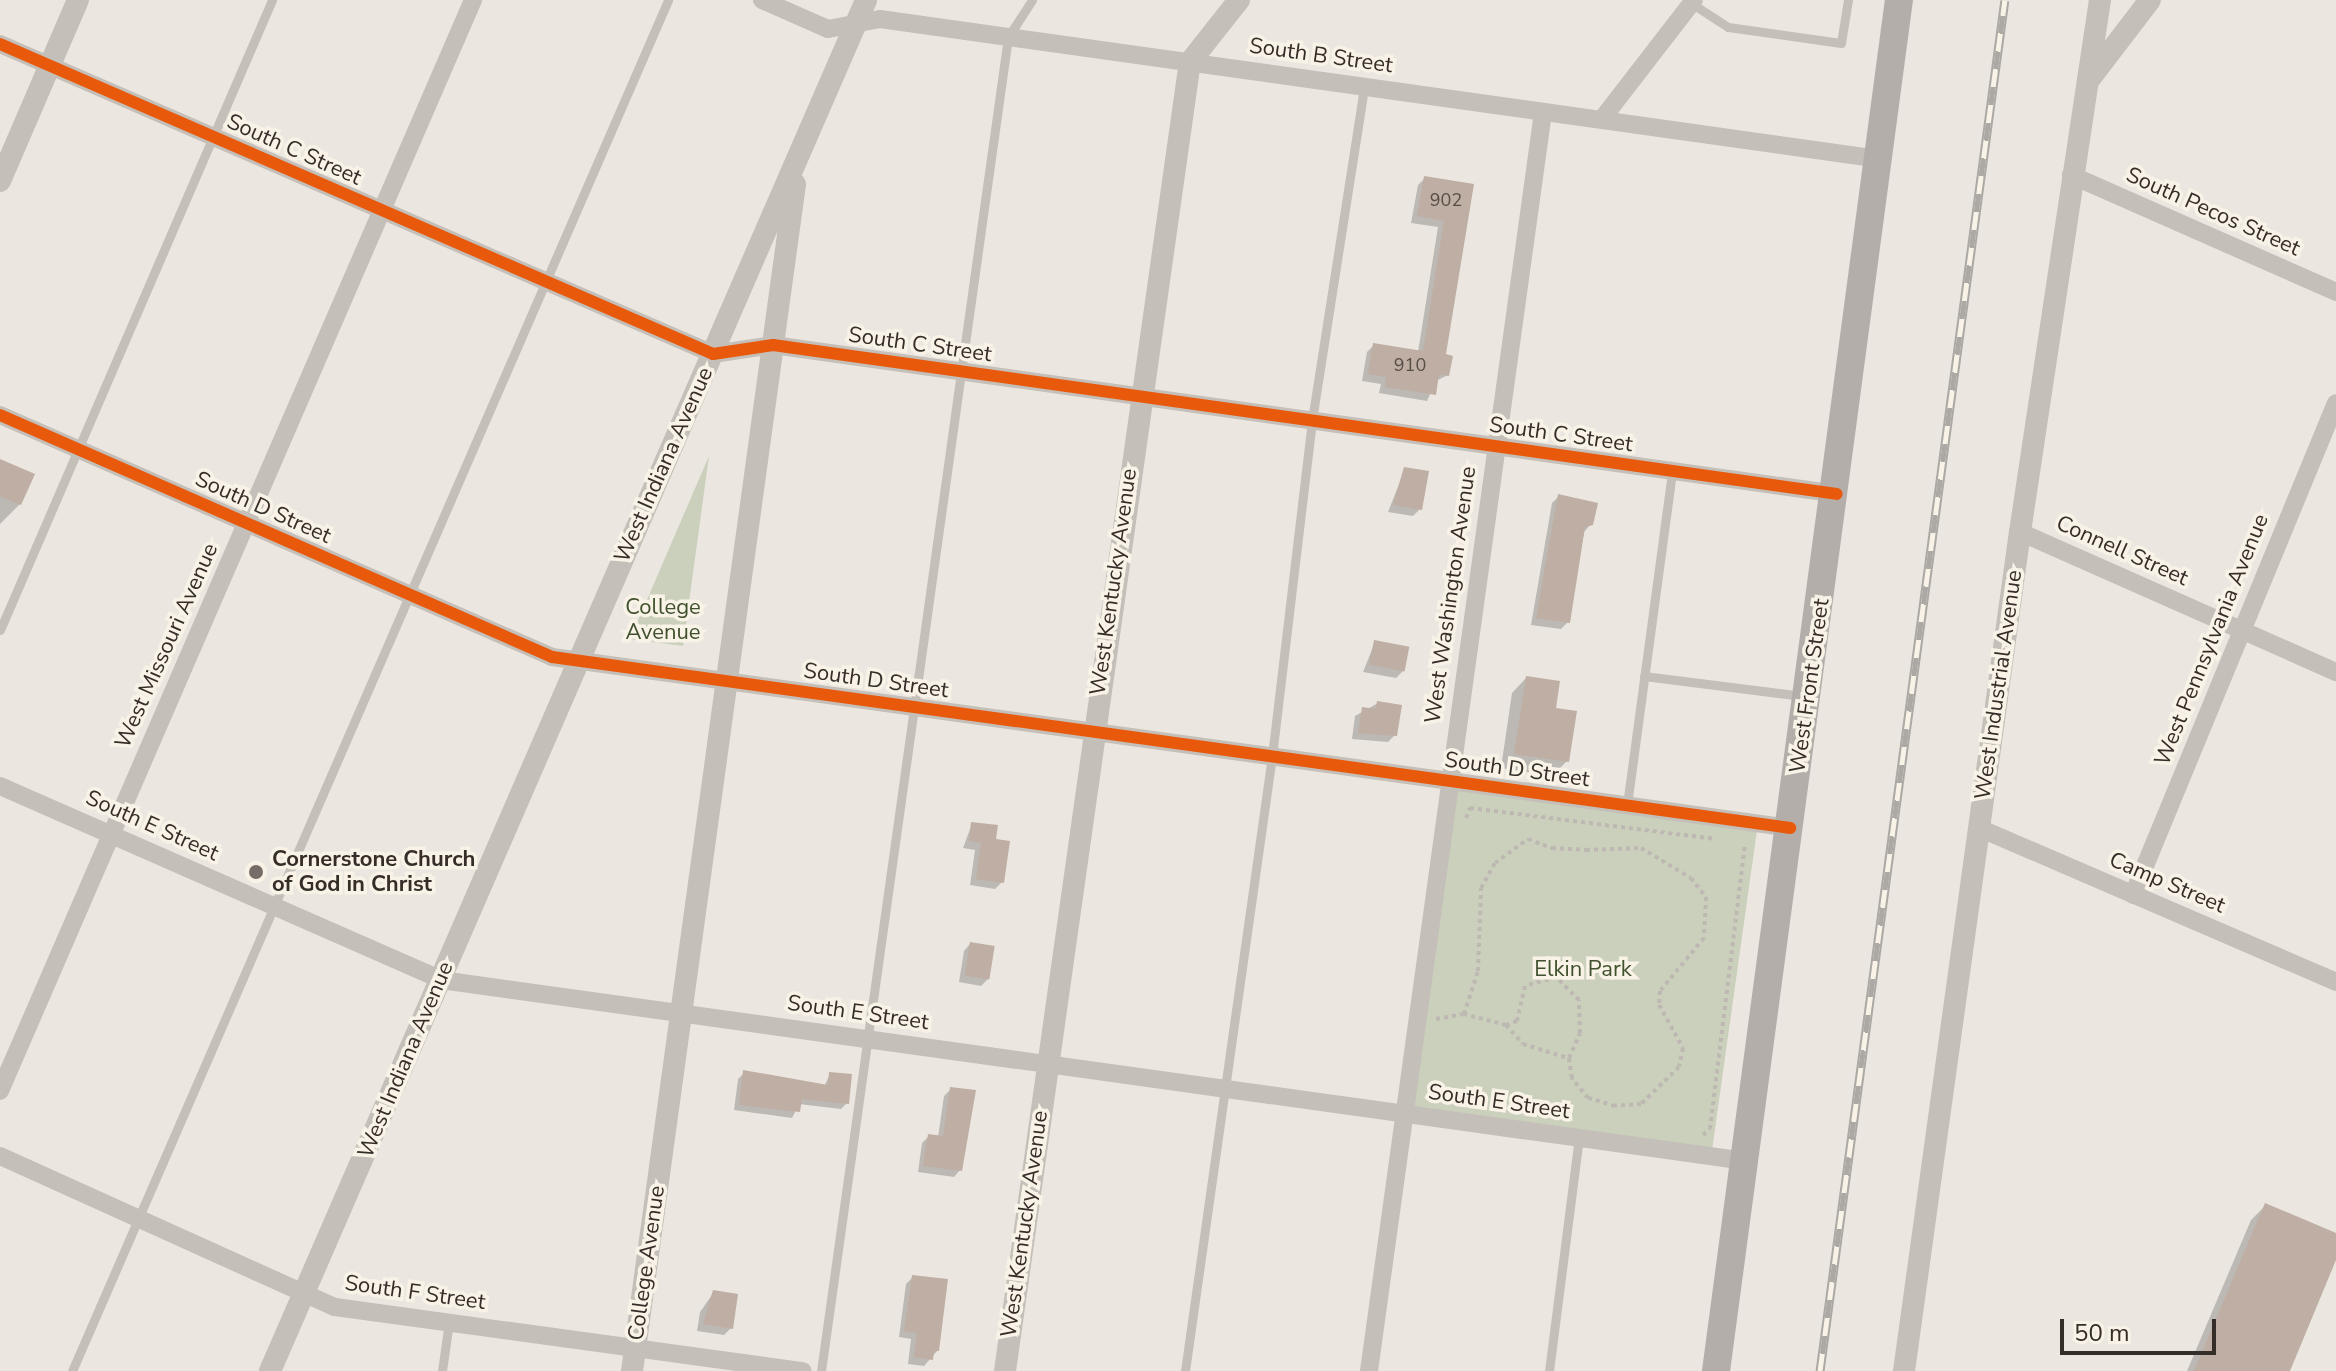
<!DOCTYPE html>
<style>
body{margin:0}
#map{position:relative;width:2336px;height:1371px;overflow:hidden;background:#ebe7e0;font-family:"Nunito Sans",sans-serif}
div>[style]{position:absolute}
.green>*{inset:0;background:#cad0bb;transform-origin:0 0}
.shadow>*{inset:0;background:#0003}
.building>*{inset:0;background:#beaea3;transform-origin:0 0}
.path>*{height:4px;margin-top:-2px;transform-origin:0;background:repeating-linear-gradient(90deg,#bdb8b1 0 4px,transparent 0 8px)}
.service>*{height:9px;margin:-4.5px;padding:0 4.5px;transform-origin:4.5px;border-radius:4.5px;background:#c4bfb9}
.minor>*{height:18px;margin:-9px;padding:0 9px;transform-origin:9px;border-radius:9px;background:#c4bfb9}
.tertiary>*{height:22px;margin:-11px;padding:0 11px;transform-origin:11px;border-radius:11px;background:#c4bfb9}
.primary>*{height:28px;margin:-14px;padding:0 14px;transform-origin:14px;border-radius:14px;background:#b3aea9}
.rail>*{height:9px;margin-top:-4.5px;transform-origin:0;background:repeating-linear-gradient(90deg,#f8f2e7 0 18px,#aca8a4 0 36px);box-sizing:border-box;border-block:2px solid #aca8a4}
.cycleway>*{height:12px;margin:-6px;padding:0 6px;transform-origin:6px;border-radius:6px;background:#e8590c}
.dots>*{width:22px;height:22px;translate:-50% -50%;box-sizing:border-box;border:4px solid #f8f2e7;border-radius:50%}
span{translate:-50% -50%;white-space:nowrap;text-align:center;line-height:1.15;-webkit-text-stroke:7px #f8f2e7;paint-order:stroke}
.number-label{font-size:18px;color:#574d47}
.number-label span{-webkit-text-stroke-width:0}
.street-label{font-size:22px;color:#352d28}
.park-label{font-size:22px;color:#40512d}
.poi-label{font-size:22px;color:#352d28;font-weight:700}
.left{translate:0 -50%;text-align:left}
.scale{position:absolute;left:2060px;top:1319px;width:156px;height:36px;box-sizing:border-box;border:4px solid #352d28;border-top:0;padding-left:10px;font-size:24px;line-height:28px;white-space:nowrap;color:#352d28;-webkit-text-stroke:6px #f8f2e7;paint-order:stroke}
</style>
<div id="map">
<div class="green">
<div style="clip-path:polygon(709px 456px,683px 646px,630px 639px)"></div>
<div style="left:1450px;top:780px;width:311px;height:336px;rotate:8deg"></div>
</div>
<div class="shadow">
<div style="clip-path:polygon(1425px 178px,1472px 186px,1444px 356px,1448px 375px,1436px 381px,1427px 401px,1379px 393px,1381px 384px,1362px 381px,1367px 352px,1374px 345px,1418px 352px,1438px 227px,1411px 223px,1418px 185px)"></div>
<div style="clip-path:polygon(0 461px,20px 504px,0 524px)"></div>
<div style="clip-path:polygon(1405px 469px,1420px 509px,1413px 516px,1388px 512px)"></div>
<div style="clip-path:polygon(1559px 496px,1591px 524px,1584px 532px,1568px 622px,1561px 629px,1531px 625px,1552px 503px)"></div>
<div style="clip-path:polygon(1375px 642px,1403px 671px,1396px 678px,1363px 672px)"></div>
<div style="clip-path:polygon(1526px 678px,1554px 709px,1567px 761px,1552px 776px,1501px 768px,1512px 693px)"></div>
<div style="clip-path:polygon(1378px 703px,1395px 735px,1388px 742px,1352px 739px,1355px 716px)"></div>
<div style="clip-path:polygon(972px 824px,1002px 882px,995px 889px,970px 885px,975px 850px,963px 848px)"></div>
<div style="clip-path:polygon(970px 944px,988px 979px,981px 986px,959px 982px,964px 951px)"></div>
<div style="clip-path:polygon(744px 1073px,824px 1087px,830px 1074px,847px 1103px,841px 1109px,799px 1104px,792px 1118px,734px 1110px,738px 1079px)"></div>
<div style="clip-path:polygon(951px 1089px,960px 1170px,954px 1177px,918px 1172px,922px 1143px,929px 1136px,938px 1137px,944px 1096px)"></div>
<div style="clip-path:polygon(2265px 1206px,2336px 1235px,2336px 1255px,2287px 1371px,2187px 1371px,2251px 1220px)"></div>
<div style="clip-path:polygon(913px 1277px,938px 1350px,924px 1366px,908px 1364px,911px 1339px,899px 1337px,906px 1284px)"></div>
<div style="clip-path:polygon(714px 1292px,731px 1328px,724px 1335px,697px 1331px,700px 1312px)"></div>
</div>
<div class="building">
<div style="clip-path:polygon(1424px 176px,1474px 184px,1446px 354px,1453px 356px,1449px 376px,1439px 374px,1436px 395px,1385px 387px,1386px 377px,1368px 374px,1373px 343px,1423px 351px,1444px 221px,1417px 216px)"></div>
<div style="clip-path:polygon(0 459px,35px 474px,21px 505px,0 496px)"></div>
<div style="clip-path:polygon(1404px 467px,1429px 471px,1422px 510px,1393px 505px)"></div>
<div style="clip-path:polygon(1558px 494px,1598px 503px,1593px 525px,1585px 527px,1570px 623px,1536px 618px)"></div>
<div style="left:1374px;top:640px;width:36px;height:25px;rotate:11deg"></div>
<div style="clip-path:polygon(1526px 676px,1560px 681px,1556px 708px,1577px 711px,1569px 762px,1514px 754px)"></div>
<div style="clip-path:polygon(1377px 701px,1402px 705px,1397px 736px,1358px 733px,1362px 707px,1376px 709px)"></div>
<div style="clip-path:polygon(971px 822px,998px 825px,996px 839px,1010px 841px,1004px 883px,976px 879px,981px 843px,969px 841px)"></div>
<div style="left:970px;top:942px;width:25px;height:34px;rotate:9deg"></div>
<div style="clip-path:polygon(743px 1070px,828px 1085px,829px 1072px,852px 1074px,849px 1104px,802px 1099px,800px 1112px,739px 1105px)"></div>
<div style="clip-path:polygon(950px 1087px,976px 1090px,962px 1171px,923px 1166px,928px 1134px,943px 1136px)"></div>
<div style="clip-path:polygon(2265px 1203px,2336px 1233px,2336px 1260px,2290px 1371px,2194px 1371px)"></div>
<div style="clip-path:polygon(912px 1275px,948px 1279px,939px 1351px,934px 1351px,933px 1360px,914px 1357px,917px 1333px,904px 1331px)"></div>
<div style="clip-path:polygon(713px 1290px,738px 1294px,733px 1329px,703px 1324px)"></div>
</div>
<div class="path">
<div style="left:1466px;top:818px;width:11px;rotate:-68deg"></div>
<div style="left:1470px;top:808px;width:248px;rotate:7.2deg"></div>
<div style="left:1436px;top:1019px;width:28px;rotate:-10deg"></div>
<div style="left:1464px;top:1014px;width:45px;rotate:-72deg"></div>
<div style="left:1478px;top:971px;width:83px;rotate:-87.9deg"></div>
<div style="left:1481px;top:888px;width:29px;rotate:-61deg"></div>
<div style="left:1495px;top:863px;width:41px;rotate:-36deg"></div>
<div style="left:1528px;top:839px;width:26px;rotate:21deg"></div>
<div style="left:1552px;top:848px;width:34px;rotate:3deg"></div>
<div style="left:1586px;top:850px;width:55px;rotate:-2.1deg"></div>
<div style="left:1641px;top:848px;width:58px;rotate:31deg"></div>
<div style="left:1691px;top:878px;width:24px;rotate:52deg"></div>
<div style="left:1706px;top:897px;width:41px;rotate:92.8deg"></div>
<div style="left:1704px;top:938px;width:69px;rotate:129.7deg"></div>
<div style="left:1660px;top:991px;width:14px;rotate:94deg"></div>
<div style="left:1659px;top:1005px;width:49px;rotate:60.8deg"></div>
<div style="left:1683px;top:1048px;width:19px;rotate:102deg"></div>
<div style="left:1679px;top:1067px;width:53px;rotate:135.8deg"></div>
<div style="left:1641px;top:1104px;width:26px;rotate:176deg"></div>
<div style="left:1615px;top:1106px;width:28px;rotate:-163deg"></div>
<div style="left:1588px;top:1098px;width:26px;rotate:-129deg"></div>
<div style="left:1572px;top:1078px;width:20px;rotate:-99deg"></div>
<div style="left:1569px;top:1058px;width:27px;rotate:-66deg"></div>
<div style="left:1580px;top:1033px;width:33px;rotate:-92deg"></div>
<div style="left:1579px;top:1000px;width:33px;rotate:-135deg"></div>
<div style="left:1556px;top:977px;width:32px;rotate:164deg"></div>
<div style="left:1525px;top:986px;width:36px;rotate:103deg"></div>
<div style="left:1517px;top:1021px;width:12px;rotate:160deg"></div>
<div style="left:1506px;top:1025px;width:43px;rotate:-165.3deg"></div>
<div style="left:1506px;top:1025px;width:25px;rotate:48deg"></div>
<div style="left:1523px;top:1044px;width:47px;rotate:17.3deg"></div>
<div style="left:1703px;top:1135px;width:9px;rotate:-41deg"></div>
<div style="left:1710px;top:1129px;width:288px;rotate:-83deg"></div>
</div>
<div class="service">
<div style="left:1691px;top:3px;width:44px;rotate:33deg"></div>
<div style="left:1728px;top:27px;width:114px;rotate:8.1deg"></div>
<div style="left:1841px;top:43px;width:44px;rotate:-80.8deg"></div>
<div style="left:0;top:630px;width:686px;rotate:-66.65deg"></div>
<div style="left:1644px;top:676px;width:160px;rotate:7.2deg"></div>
<div style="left:1627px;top:805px;width:337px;rotate:-82.3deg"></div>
<div style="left:72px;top:1371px;width:1495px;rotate:-66.5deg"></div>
<div style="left:442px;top:1371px;width:49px;rotate:-81.9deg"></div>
<div style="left:821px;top:1371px;width:1347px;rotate:-82.02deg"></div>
<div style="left:1008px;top:37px;width:44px;rotate:-57deg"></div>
<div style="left:1185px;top:1371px;width:621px;rotate:-81.95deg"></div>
<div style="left:1272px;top:756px;width:338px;rotate:-83.2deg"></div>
<div style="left:1312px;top:420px;width:337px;rotate:-81.1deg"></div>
<div style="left:1549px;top:1371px;width:236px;rotate:-82.7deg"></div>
</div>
<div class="minor">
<div style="left:762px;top:0;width:72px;rotate:23.7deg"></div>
<div style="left:828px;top:29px;width:53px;rotate:-10.9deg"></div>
<div style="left:880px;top:19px;width:1010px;rotate:7.97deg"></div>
<div style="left:0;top:44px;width:777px;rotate:23.5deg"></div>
<div style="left:713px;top:354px;width:61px;rotate:-8.5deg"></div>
<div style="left:773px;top:345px;width:1074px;rotate:7.97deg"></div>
<div style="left:1602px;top:119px;width:150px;rotate:-52.3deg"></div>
<div style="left:2071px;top:175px;width:290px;rotate:23.8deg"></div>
<div style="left:0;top:415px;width:603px;rotate:23.67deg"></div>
<div style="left:552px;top:657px;width:1250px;rotate:7.86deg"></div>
<div style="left:2020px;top:532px;width:346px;rotate:23.9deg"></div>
<div style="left:0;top:786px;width:482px;rotate:23.7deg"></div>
<div style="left:441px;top:980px;width:1317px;rotate:7.9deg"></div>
<div style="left:1979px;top:828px;width:389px;rotate:23.3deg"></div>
<div style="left:2133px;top:895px;width:532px;rotate:-67.58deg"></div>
<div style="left:0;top:1091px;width:1189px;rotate:-66.56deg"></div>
<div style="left:0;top:1156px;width:367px;rotate:24.3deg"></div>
<div style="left:335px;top:1307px;width:472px;rotate:7.8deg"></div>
<div style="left:1369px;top:1371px;width:1271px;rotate:-82.13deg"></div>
</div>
<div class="tertiary">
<div style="left:2088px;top:81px;width:102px;rotate:-52.6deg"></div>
<div style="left:0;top:181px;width:197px;rotate:-66.7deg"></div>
<div style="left:270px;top:1371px;width:1495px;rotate:-66.5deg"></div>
<div style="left:632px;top:1371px;width:1198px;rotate:-82.18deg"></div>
<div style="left:1005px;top:1371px;width:1322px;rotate:-81.96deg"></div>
<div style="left:1190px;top:62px;width:79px;rotate:-51.7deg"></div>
<div style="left:1904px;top:1371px;width:847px;rotate:-82.13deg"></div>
<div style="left:2020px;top:532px;width:538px;rotate:-81.45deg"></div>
</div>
<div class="primary">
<div style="left:1716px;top:1371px;width:1383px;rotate:-82.4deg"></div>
</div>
<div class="rail">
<div style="left:1820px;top:1371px;width:1383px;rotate:-82.32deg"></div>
</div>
<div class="cycleway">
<div style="left:0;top:44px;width:777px;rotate:23.5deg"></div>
<div style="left:713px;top:354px;width:61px;rotate:-8.5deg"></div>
<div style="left:773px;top:345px;width:1074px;rotate:7.97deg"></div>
<div style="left:0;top:415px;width:603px;rotate:23.67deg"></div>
<div style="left:552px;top:657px;width:1250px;rotate:7.86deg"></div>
</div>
<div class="dots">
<div style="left:256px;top:872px;background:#756e68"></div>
</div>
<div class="number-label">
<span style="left:1446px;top:200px">902</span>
<span style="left:1410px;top:365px">910</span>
</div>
<div class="street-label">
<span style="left:1321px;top:56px;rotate:8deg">South B Street</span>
<span style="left:294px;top:150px;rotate:24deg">South C Street</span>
<span style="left:2213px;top:212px;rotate:24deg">South Pecos Street</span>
<span style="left:920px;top:345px;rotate:8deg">South C Street</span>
<span style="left:1561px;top:435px;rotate:8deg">South C Street</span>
<span style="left:664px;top:465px;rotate:-66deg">West Indiana Avenue</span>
<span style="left:263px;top:508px;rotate:24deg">South D Street</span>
<span style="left:2122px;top:551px;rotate:24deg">Connell Street</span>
<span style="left:1114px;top:582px;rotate:-82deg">West Kentucky Avenue</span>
<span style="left:1451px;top:595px;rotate:-82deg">West Washington Avenue</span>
<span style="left:2212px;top:640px;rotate:-68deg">West Pennsylvania Avenue</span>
<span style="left:167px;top:646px;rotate:-66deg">West Missouri Avenue</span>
<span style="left:876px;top:681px;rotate:8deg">South D Street</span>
<span style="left:1999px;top:685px;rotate:-82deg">West Industrial Avenue</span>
<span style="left:1810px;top:686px;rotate:-82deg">West Front Street</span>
<span style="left:1517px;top:770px;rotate:8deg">South D Street</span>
<span style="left:152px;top:826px;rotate:24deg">South E Street</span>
<span style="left:2167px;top:883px;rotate:23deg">Camp Street</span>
<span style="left:858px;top:1013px;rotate:8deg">South E Street</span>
<span style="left:406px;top:1060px;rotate:-67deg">West Indiana Avenue</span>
<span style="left:1499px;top:1102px;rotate:8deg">South E Street</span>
<span style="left:1025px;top:1224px;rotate:-82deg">West Kentucky Avenue</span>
<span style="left:647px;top:1263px;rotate:-82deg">College Avenue</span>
<span style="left:415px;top:1293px;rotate:8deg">South F Street</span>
</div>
<div class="park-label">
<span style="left:663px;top:620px">College<br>Avenue</span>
<span style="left:1583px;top:970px">Elkin Park</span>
</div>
<div class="poi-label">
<span class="left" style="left:272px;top:872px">Cornerstone Church<br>of God in Christ</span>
</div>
<div class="scale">50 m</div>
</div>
